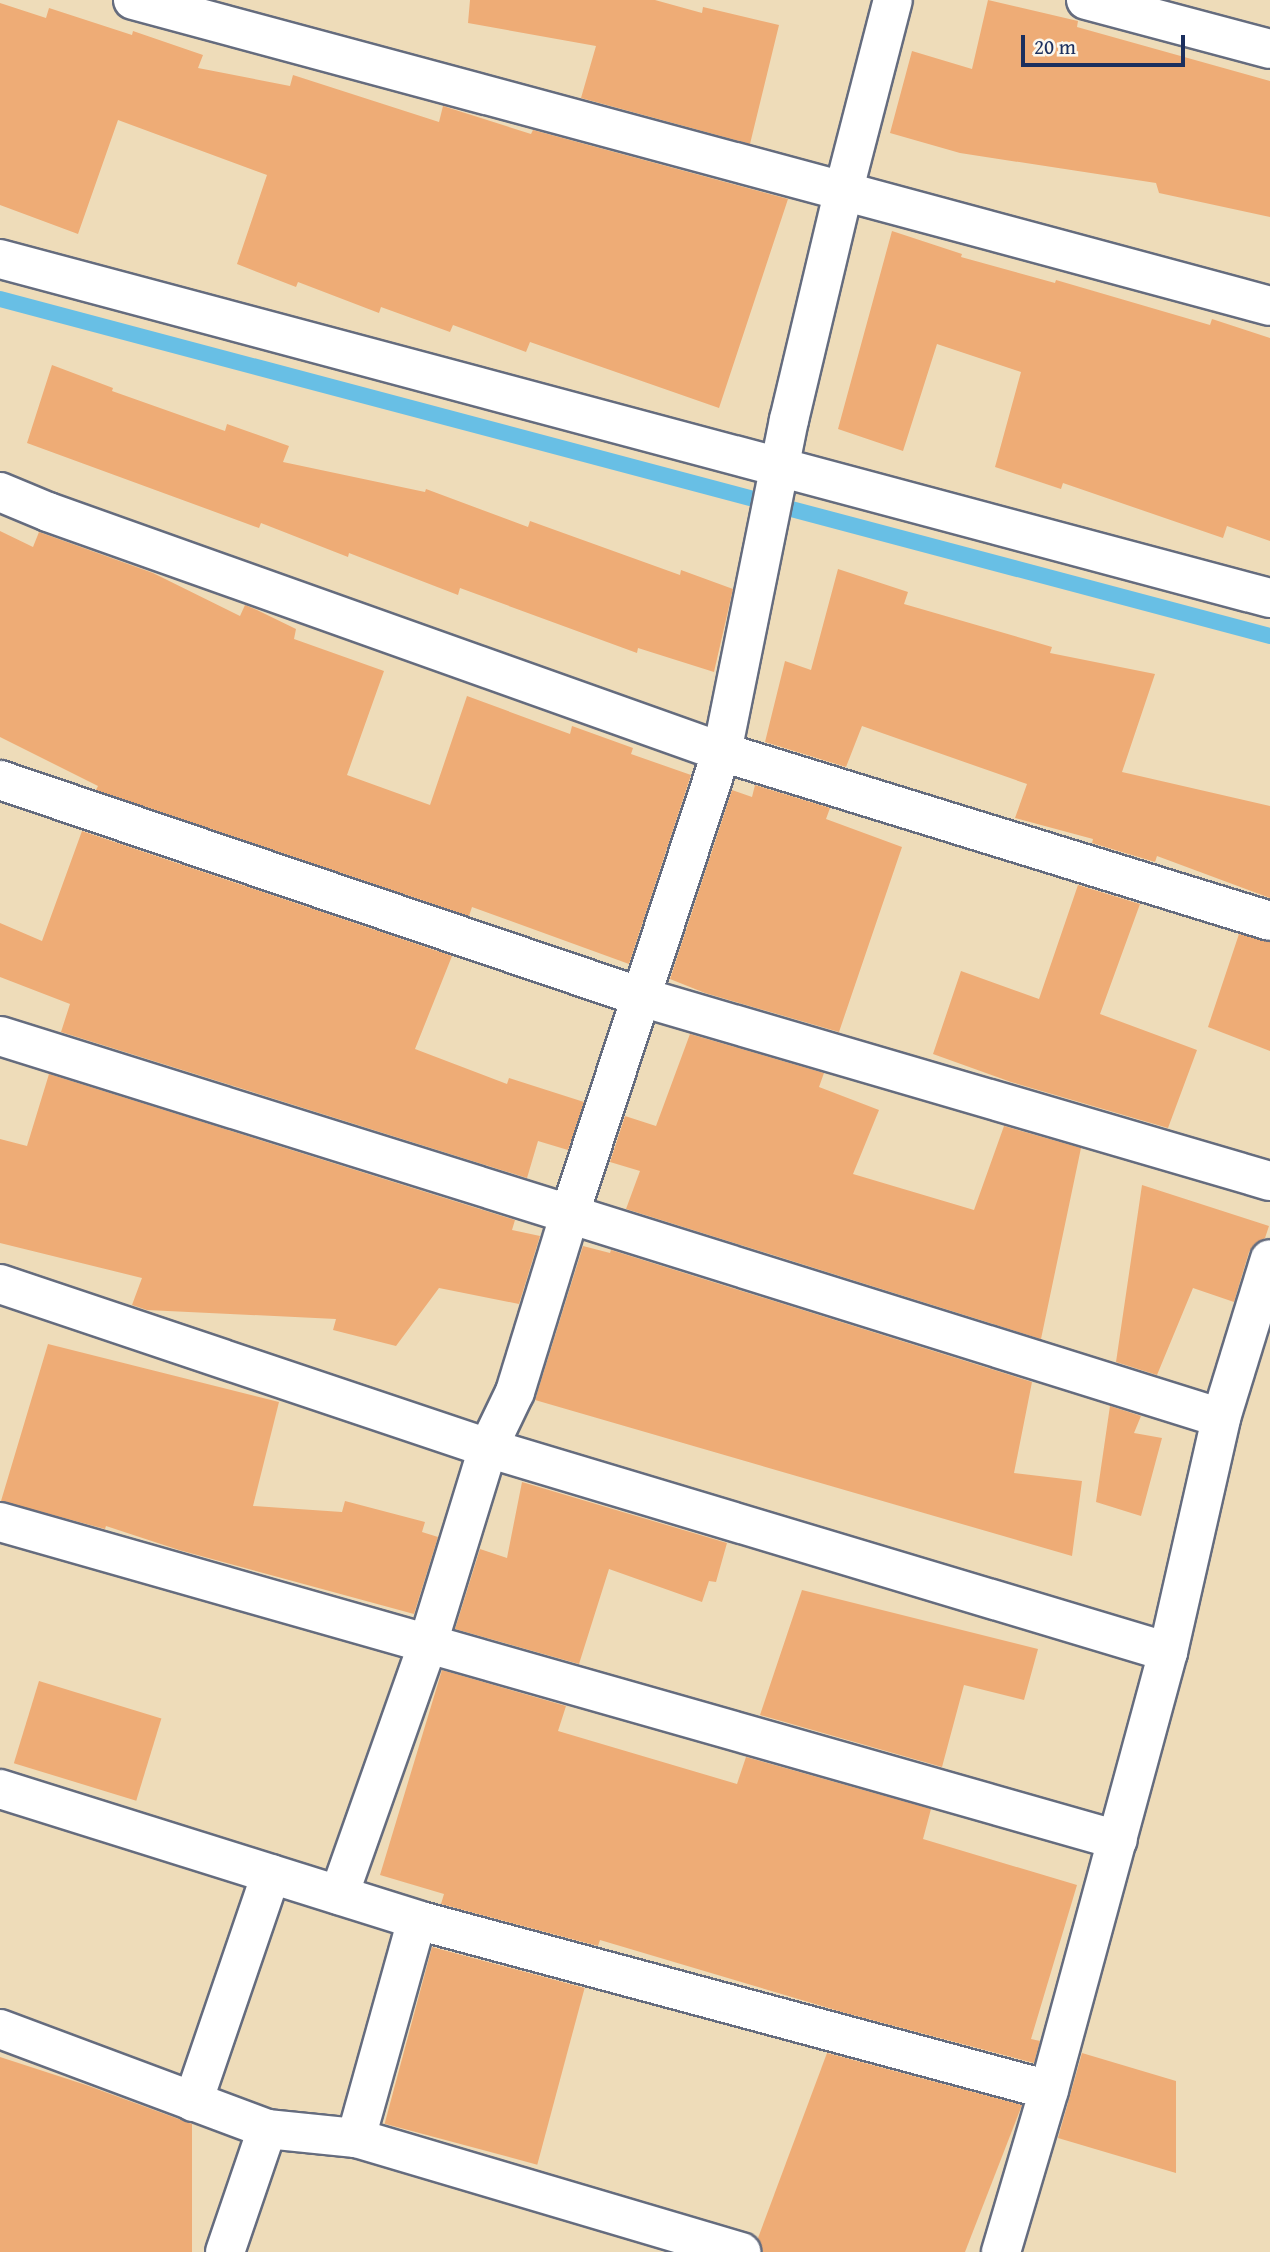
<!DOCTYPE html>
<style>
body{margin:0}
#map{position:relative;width:1270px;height:2252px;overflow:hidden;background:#eedcb9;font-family:"Gentium Book Plus",serif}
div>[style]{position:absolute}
.stream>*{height:16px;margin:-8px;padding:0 8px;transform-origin:8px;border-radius:8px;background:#68bfe5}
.building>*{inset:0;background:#eeac76;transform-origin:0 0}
.roads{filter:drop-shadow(2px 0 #656c7e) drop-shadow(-2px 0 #656c7e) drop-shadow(0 2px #656c7e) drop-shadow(0 -2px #656c7e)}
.minor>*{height:38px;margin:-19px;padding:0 19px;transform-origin:19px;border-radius:19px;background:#fff}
span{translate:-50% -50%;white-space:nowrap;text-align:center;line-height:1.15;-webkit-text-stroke:7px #fbf7ec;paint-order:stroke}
.scale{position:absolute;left:1021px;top:35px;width:164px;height:32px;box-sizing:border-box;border:4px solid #1b2f5e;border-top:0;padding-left:9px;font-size:21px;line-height:24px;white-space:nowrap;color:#1b2f5e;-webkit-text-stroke:5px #fbf7ec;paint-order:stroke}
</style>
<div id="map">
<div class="stream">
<div style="left:0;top:299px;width:1314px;rotate:14.86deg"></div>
</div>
<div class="building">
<div style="clip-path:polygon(470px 0,655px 0,702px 13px,703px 7px,779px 25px,750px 144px,581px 98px,596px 46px,468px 23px)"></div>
<div style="clip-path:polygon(988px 0,1078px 21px,1077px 27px,1270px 81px,1270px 217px,1159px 193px,1156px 183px,960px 153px,890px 133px,912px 51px,972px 69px)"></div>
<div style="clip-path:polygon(0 3px,46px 18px,49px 8px,132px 35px,133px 31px,203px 55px,198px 68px,290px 86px,293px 75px,439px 122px,443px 106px,531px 134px,533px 130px,788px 199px,719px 408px,530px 342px,526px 352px,453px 325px,450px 332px,381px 307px,379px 313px,298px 282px,296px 287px,237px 264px,267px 175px,118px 120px,78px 234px,0 205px)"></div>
<div style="clip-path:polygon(892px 231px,962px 254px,961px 257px,1055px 283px,1056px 280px,1210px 325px,1212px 319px,1270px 338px,1270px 541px,1227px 526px,1223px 538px,1063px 483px,1061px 489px,995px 467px,1021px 372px,937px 344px,903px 451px,838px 429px)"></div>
<div style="clip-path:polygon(52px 365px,113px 388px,112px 391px,225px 431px,227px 424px,289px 446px,283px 462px,425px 492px,426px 489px,528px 527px,530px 521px,680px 575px,681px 570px,733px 589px,714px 672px,638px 648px,637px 653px,460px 588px,458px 595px,349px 553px,348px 557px,261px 523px,259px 528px,27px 443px)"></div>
<div style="clip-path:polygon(0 531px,33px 547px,39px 532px,153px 573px,240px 616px,245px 605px,257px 610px,296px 629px,294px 639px,384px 671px,347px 775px,430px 805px,467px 696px,570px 734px,572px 726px,633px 748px,631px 754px,691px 775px,629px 964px,472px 907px,469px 916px,96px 790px,98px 786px,0 737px)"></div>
<div style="clip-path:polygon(838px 569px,908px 592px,904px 604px,1052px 647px,1050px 653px,1155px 674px,1122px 772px,1270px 806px,1270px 898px,1157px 856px,1155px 862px,1092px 843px,1093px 839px,1015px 818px,1027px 784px,862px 726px,846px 767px,765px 742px,785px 661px,811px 670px)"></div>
<div style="clip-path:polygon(755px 785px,830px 808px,826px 819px,902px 847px,839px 1032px,705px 993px,670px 979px,732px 790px,752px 797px)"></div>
<div style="clip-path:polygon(82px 831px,452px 956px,415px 1049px,507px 1084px,509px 1078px,584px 1102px,568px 1150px,538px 1141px,527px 1178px,61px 1032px,70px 1004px,0 977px,0 923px,42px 941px)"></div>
<div style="clip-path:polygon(1078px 885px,1140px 904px,1100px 1014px,1197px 1050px,1168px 1128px,1011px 1082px,933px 1054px,961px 971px,1039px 999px)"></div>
<div style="clip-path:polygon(1239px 934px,1270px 942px,1270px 1051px,1208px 1027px)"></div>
<div style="clip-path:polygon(690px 1034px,824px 1073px,819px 1087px,879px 1110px,853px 1174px,974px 1210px,1004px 1126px,1081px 1148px,1041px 1339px,626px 1209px,640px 1171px,610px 1162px,625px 1116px,656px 1126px)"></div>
<div style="clip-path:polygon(49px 1074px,515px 1220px,512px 1230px,540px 1236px,519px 1304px,439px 1288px,396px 1346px,333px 1330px,336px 1319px,147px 1310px,132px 1305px,142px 1278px,0 1243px,0 1139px,27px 1146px)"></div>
<div style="clip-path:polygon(1142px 1185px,1269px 1226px,1265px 1238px,1256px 1243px,1249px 1252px,1234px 1302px,1193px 1288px,1157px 1375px,1116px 1362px)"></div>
<div style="clip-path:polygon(583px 1246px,610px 1253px,611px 1250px,1032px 1382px,1014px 1473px,1082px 1481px,1072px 1556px,535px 1400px)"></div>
<div style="clip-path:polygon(48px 1344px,279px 1402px,253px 1506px,342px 1512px,345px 1501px,425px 1522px,422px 1532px,438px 1537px,414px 1614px,179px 1550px,106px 1526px,105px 1529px,1px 1501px)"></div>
<div style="clip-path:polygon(1110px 1406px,1141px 1416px,1134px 1433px,1162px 1438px,1141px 1516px,1096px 1502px)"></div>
<div style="clip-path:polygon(522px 1482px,727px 1543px,716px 1582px,709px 1581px,702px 1602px,609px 1569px,579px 1664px,455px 1629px,480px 1549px,507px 1558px)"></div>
<div style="clip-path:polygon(802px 1590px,1038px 1649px,1024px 1700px,964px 1685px,942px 1767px,760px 1715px)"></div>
<div style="clip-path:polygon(442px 1670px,566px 1706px,558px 1731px,737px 1784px,746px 1757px,931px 1809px,923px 1839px,1077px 1885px,1031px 2039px,1040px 2041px,1034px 2063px,842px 2012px,600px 1940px,598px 1946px,441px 1904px,444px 1894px,380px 1875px)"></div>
<div style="left:39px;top:1681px;width:128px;height:86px;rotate:17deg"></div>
<div style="left:432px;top:1947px;width:158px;height:183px;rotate:15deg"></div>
<div style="clip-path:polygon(827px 2053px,1022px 2105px,965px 2252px,763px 2252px,758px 2238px)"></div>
<div style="clip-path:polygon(1082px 2053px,1176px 2081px,1176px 2173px,1058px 2138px)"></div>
<div style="clip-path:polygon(0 2057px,86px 2085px,192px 2124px,192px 2252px,0 2252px)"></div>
</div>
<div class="roads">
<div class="minor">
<div style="left:133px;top:0;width:1177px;rotate:15.06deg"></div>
<div style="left:1086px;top:0;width:190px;rotate:14.9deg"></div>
<div style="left:0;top:259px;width:1314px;rotate:14.95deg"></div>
<div style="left:0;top:492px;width:52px;rotate:22.6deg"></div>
<div style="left:48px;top:512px;width:715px;rotate:19.6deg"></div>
<div style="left:722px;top:752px;width:573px;rotate:17.14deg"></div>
<div style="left:0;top:780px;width:677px;rotate:18.7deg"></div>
<div style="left:641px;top:997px;width:655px;rotate:16.31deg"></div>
<div style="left:0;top:1036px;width:1279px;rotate:17.37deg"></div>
<div style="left:0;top:1284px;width:515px;rotate:18.58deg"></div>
<div style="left:488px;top:1448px;width:710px;rotate:16.7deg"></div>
<div style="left:0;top:1522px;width:1162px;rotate:15.88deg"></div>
<div style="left:0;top:1789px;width:437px;rotate:17.4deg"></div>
<div style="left:417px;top:1920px;width:654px;rotate:15.06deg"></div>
<div style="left:339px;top:1895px;width:267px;rotate:-70.5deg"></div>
<div style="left:428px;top:1643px;width:204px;rotate:-72.9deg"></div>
<div style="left:488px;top:1448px;width:62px;rotate:-64.3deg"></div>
<div style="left:515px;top:1392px;width:187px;rotate:-72.9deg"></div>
<div style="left:570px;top:1213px;width:485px;rotate:-71.8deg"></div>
<div style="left:722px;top:752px;width:339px;rotate:-78.6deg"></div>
<div style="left:789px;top:420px;width:237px;rotate:-76.6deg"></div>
<div style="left:844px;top:189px;width:195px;rotate:-75.5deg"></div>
<div style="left:0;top:2029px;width:285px;rotate:20.5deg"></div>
<div style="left:267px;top:2129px;width:89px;rotate:5.8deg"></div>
<div style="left:356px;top:2138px;width:402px;rotate:16.5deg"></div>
<div style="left:193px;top:2102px;width:241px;rotate:-71.1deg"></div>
<div style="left:356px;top:2138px;width:226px;rotate:-74.4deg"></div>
<div style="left:225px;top:2252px;width:130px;rotate:-71.1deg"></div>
<div style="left:1001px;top:2252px;width:169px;rotate:-73.5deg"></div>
<div style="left:1049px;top:2090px;width:454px;rotate:-74.8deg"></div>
<div style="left:1168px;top:1652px;width:240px;rotate:-77.2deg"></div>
<div style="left:1221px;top:1418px;width:166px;rotate:-72.9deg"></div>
</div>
</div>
<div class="scale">20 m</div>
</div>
